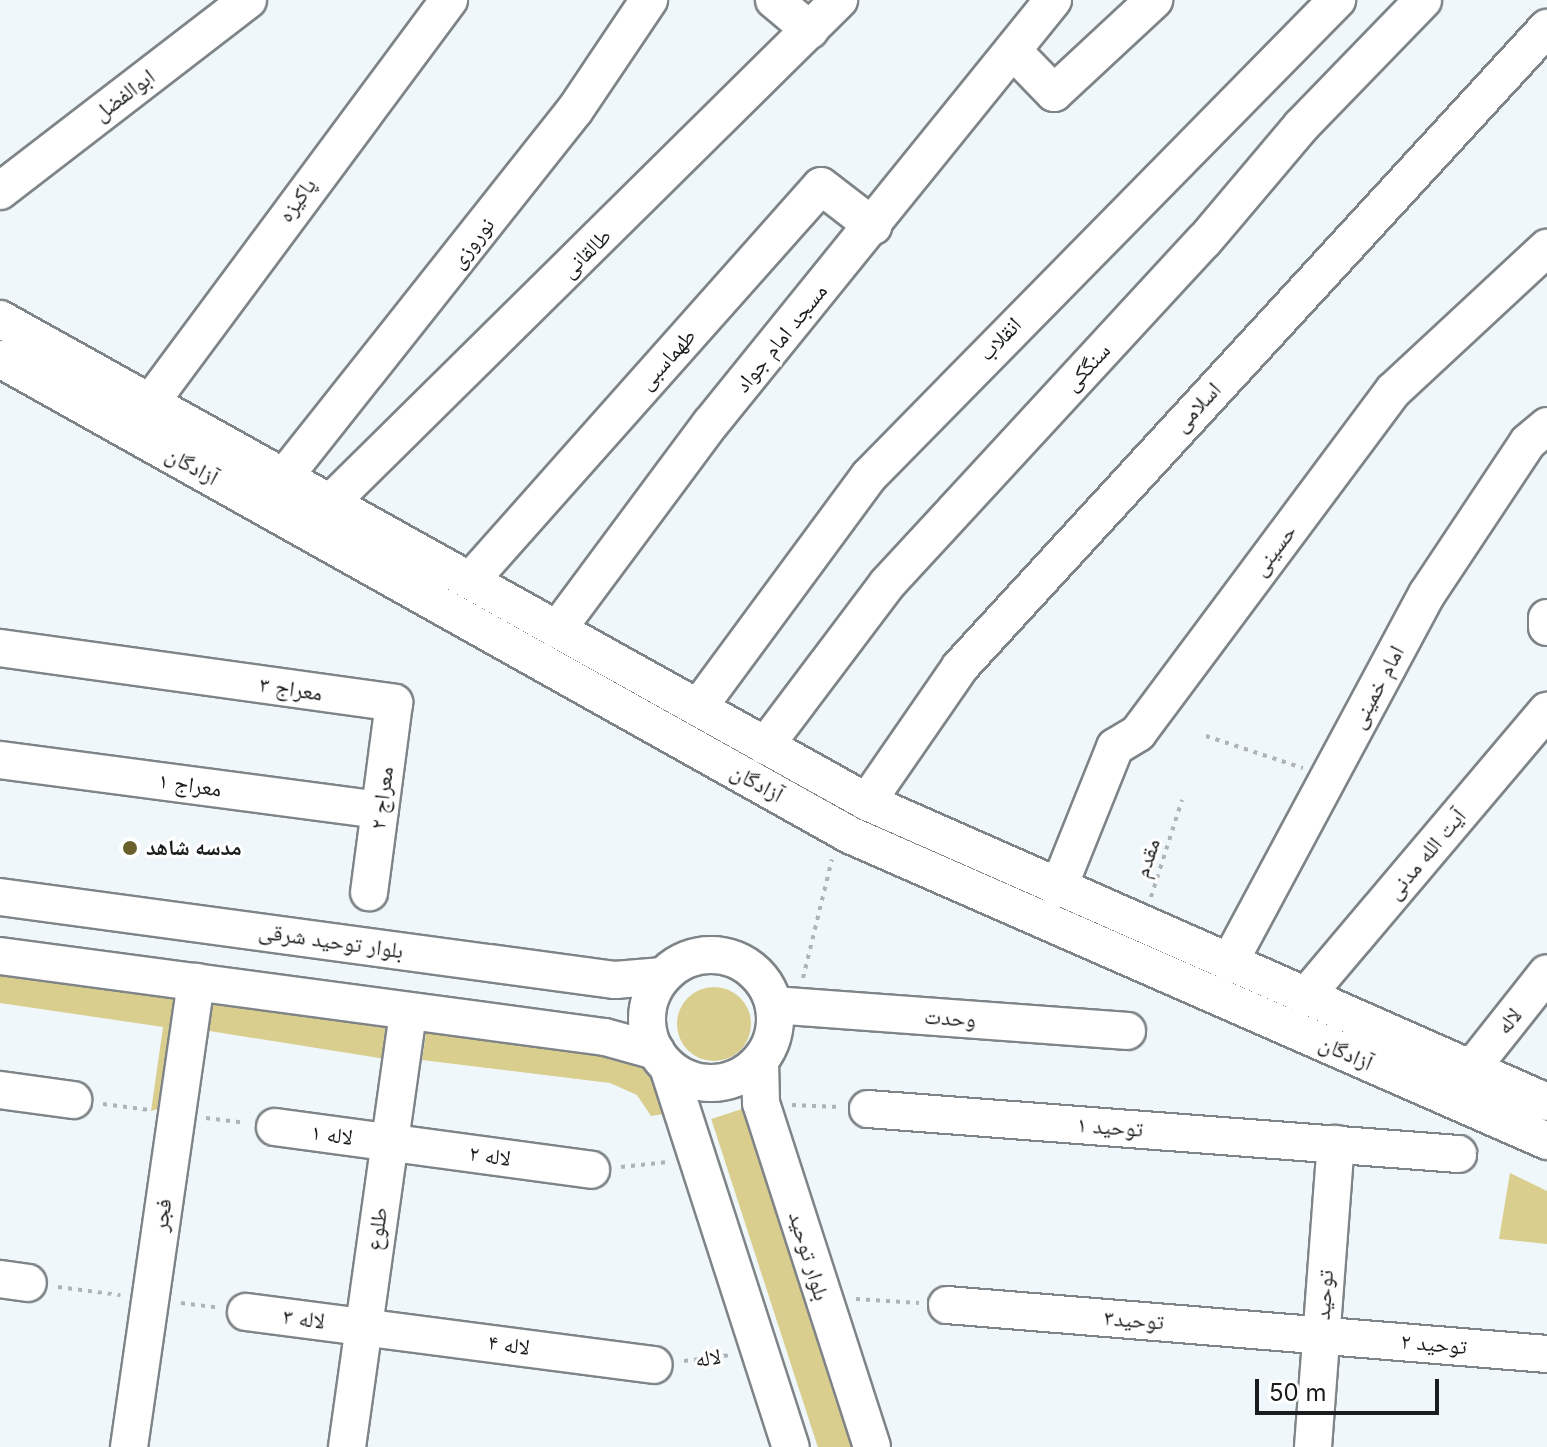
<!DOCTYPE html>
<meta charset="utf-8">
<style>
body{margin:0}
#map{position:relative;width:1547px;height:1447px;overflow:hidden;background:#f0f7fb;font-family:Inter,"Noto Naskh Arabic",sans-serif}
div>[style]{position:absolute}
.green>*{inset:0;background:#dace8f;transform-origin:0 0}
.round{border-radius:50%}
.path>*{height:4px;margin-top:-2px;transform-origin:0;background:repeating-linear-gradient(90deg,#adb3b6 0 4px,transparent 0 10px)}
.roads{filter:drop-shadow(2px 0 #7e8487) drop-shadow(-2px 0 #7e8487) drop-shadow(0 2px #7e8487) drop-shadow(0 -2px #7e8487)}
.minor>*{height:36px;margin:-18px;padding:0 18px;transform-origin:18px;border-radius:18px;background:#fff}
.minor>.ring{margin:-18px;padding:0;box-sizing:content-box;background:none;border:36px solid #fff;border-radius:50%}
.dots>*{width:22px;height:22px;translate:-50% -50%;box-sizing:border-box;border:4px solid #fff;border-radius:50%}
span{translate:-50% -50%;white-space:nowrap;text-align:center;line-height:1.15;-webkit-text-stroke:6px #fff;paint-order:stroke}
.street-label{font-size:22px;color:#1a1d1e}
.poi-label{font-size:22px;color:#1a1d1e;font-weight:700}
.left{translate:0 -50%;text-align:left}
.scale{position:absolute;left:1255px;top:1379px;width:184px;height:36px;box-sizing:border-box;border:4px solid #1a1d1e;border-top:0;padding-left:10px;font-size:24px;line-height:28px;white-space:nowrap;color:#1a1d1e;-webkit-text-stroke:6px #fff;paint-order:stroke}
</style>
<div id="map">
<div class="green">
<div style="clip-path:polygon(0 971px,183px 997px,168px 1106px,151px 1111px,163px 1027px,0 1003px)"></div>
<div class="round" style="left:677px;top:987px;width:74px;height:74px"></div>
<div style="left:212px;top:996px;width:178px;height:35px;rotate:9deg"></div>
<div style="clip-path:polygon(427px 1027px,590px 1045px,653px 1067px,664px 1114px,651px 1116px,637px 1095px,610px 1083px,422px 1060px)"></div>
<div style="left:754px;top:1105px;width:359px;height:45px;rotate:72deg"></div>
<div style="clip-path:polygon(1510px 1173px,1547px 1191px,1547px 1244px,1499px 1239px)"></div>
</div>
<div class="path">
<div style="left:1206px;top:736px;width:102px;rotate:18.3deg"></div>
<div style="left:1151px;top:897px;width:102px;rotate:-72.3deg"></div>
<div style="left:803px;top:978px;width:122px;rotate:-76.3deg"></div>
<div style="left:103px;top:1104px;width:47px;rotate:7.3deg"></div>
<div style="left:792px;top:1105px;width:47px;rotate:2.4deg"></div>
<div style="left:206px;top:1118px;width:39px;rotate:7deg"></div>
<div style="left:621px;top:1167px;width:47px;rotate:-6.1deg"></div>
<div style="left:58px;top:1287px;width:63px;rotate:7.4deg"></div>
<div style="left:856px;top:1299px;width:63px;rotate:3.6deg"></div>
<div style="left:181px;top:1303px;width:38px;rotate:7deg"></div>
<div style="left:684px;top:1361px;width:47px;rotate:-7.3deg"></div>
</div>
<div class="roads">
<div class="minor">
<div style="left:774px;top:0;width:47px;rotate:39.8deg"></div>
<div style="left:1015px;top:53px;width:56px;rotate:45.7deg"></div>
<div style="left:1054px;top:93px;width:137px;rotate:-42.9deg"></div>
<div style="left:0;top:191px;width:313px;rotate:-37.6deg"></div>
<div style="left:0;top:319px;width:992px;rotate:29.12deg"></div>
<div style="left:867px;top:802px;width:743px;rotate:23.81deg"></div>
<div style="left:0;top:359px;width:974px;rotate:29.25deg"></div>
<div style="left:850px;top:835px;width:761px;rotate:23.7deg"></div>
<div style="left:150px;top:403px;width:502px;rotate:-53.43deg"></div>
<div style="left:284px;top:477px;width:468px;rotate:-51.6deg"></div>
<div style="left:575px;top:110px;width:133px;rotate:-56.1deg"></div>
<div style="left:330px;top:503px;width:716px;rotate:-44.66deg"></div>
<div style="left:470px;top:581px;width:528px;rotate:-48.38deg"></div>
<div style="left:821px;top:186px;width:66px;rotate:37.6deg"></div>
<div style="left:1547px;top:618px;width:9px;rotate:90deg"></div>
<div style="left:557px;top:630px;width:258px;rotate:-53.4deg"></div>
<div style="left:711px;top:423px;width:544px;rotate:-51.04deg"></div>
<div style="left:0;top:648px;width:398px;rotate:7.9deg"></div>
<div style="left:394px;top:703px;width:191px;rotate:97.5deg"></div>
<div style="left:698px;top:708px;width:288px;rotate:-53.6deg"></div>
<div style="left:869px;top:476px;width:668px;rotate:-45.49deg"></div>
<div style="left:765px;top:746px;width:203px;rotate:-53deg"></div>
<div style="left:887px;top:584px;width:467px;rotate:-47.3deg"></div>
<div style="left:1204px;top:241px;width:152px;rotate:-49.8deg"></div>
<div style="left:1302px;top:125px;width:174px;rotate:-45.9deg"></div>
<div style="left:0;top:760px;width:383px;rotate:7.5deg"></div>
<div style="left:867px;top:802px;width:164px;rotate:-55.4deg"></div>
<div style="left:960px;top:667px;width:868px;rotate:-47.43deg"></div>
<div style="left:1058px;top:889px;width:153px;rotate:-68.1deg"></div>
<div style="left:1115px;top:747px;width:27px;rotate:-31deg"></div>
<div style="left:1138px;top:733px;width:428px;rotate:-53.3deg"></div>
<div style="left:1394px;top:390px;width:209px;rotate:-42.9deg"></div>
<div style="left:0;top:897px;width:621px;rotate:7.69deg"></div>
<div style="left:615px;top:980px;width:48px;rotate:-4.8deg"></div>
<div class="ring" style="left:647px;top:955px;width:92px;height:92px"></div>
<div style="left:0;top:956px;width:610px;rotate:7.63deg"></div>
<div style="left:605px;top:1037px;width:53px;rotate:15.4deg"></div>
<div style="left:1229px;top:963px;width:419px;rotate:-61.8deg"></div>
<div style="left:1427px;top:594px;width:182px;rotate:-56.4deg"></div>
<div style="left:1528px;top:442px;width:25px;rotate:-40deg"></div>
<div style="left:1305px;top:997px;width:375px;rotate:-49.8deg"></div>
<div style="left:774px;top:1005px;width:354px;rotate:4.2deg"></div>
<div style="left:760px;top:1061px;width:42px;rotate:88.6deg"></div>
<div style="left:761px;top:1103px;width:361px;rotate:72.1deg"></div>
<div style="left:668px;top:1067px;width:399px;rotate:72.1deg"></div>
<div style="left:1471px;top:1069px;width:122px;rotate:-51.6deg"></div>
<div style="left:0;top:1090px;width:74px;rotate:7.8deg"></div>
<div style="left:868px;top:1109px;width:592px;rotate:4.36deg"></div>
<div style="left:275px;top:1127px;width:319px;rotate:7.7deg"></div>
<div style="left:0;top:1279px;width:28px;rotate:8deg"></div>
<div style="left:947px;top:1305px;width:602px;rotate:4.67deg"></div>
<div style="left:246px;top:1312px;width:411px;rotate:7.4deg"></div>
<div style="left:129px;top:1447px;width:470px;rotate:-81.8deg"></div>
<div style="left:347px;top:1447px;width:440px;rotate:-82deg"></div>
<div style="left:1313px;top:1447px;width:304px;rotate:-85.7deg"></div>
</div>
</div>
<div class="dots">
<div style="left:130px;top:848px;background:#6a602d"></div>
</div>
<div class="street-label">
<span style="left:124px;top:95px;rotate:-37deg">ابوالفضل</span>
<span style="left:297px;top:200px;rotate:-54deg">پاکیزه</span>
<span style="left:472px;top:243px;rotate:-52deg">نوروزی</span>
<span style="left:586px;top:253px;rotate:-44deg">طالقانی</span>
<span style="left:781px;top:338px;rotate:-51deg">مسجد امام جواد</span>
<span style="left:1000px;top:339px;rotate:-46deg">انقلاب</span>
<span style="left:667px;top:359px;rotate:-48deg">طهماسبی</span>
<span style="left:1087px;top:367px;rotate:-47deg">سنگکی</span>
<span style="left:1197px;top:407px;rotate:-47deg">اسلامی</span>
<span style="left:192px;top:466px;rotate:29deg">آزادگان</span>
<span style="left:1274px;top:550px;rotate:-53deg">حسینی</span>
<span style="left:1377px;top:687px;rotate:-62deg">امام خمینی</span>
<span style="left:291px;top:689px;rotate:8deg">معراج ۳</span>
<span style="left:757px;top:783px;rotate:29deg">آزادگان</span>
<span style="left:190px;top:785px;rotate:8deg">معراج ۱</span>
<span style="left:382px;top:798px;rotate:-83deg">معراج ۲</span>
<span style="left:1426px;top:854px;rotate:-50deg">آیت الله مدنی</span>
<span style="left:1147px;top:858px;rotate:-72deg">مقدم</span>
<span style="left:331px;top:941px;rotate:8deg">بلوار توحید شرقی</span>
<span style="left:950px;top:1018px;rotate:4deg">وحدت</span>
<span style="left:1509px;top:1021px;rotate:-51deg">لاله</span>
<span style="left:1346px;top:1053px;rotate:24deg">آزادگان</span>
<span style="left:1110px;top:1127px;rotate:4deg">توحید ۱</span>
<span style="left:332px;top:1135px;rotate:8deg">لاله ۱</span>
<span style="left:490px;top:1156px;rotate:8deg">لاله ۲</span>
<span style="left:162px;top:1215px;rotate:-82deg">فجر</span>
<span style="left:377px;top:1229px;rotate:-82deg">طلوع</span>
<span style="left:809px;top:1256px;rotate:73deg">بلوار توحید</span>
<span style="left:1324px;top:1295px;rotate:-86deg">توحید</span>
<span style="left:304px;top:1319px;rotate:7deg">لاله ۳</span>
<span style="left:1134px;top:1320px;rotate:4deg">توحید۳</span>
<span style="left:1434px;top:1344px;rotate:5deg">توحید ۲</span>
<span style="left:509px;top:1345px;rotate:8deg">لاله ۴</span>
<span style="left:708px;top:1358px;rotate:-8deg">لاله</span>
</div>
<div class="poi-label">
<span class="left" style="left:146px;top:848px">مدسه شاهد</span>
</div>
<div class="scale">50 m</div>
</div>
